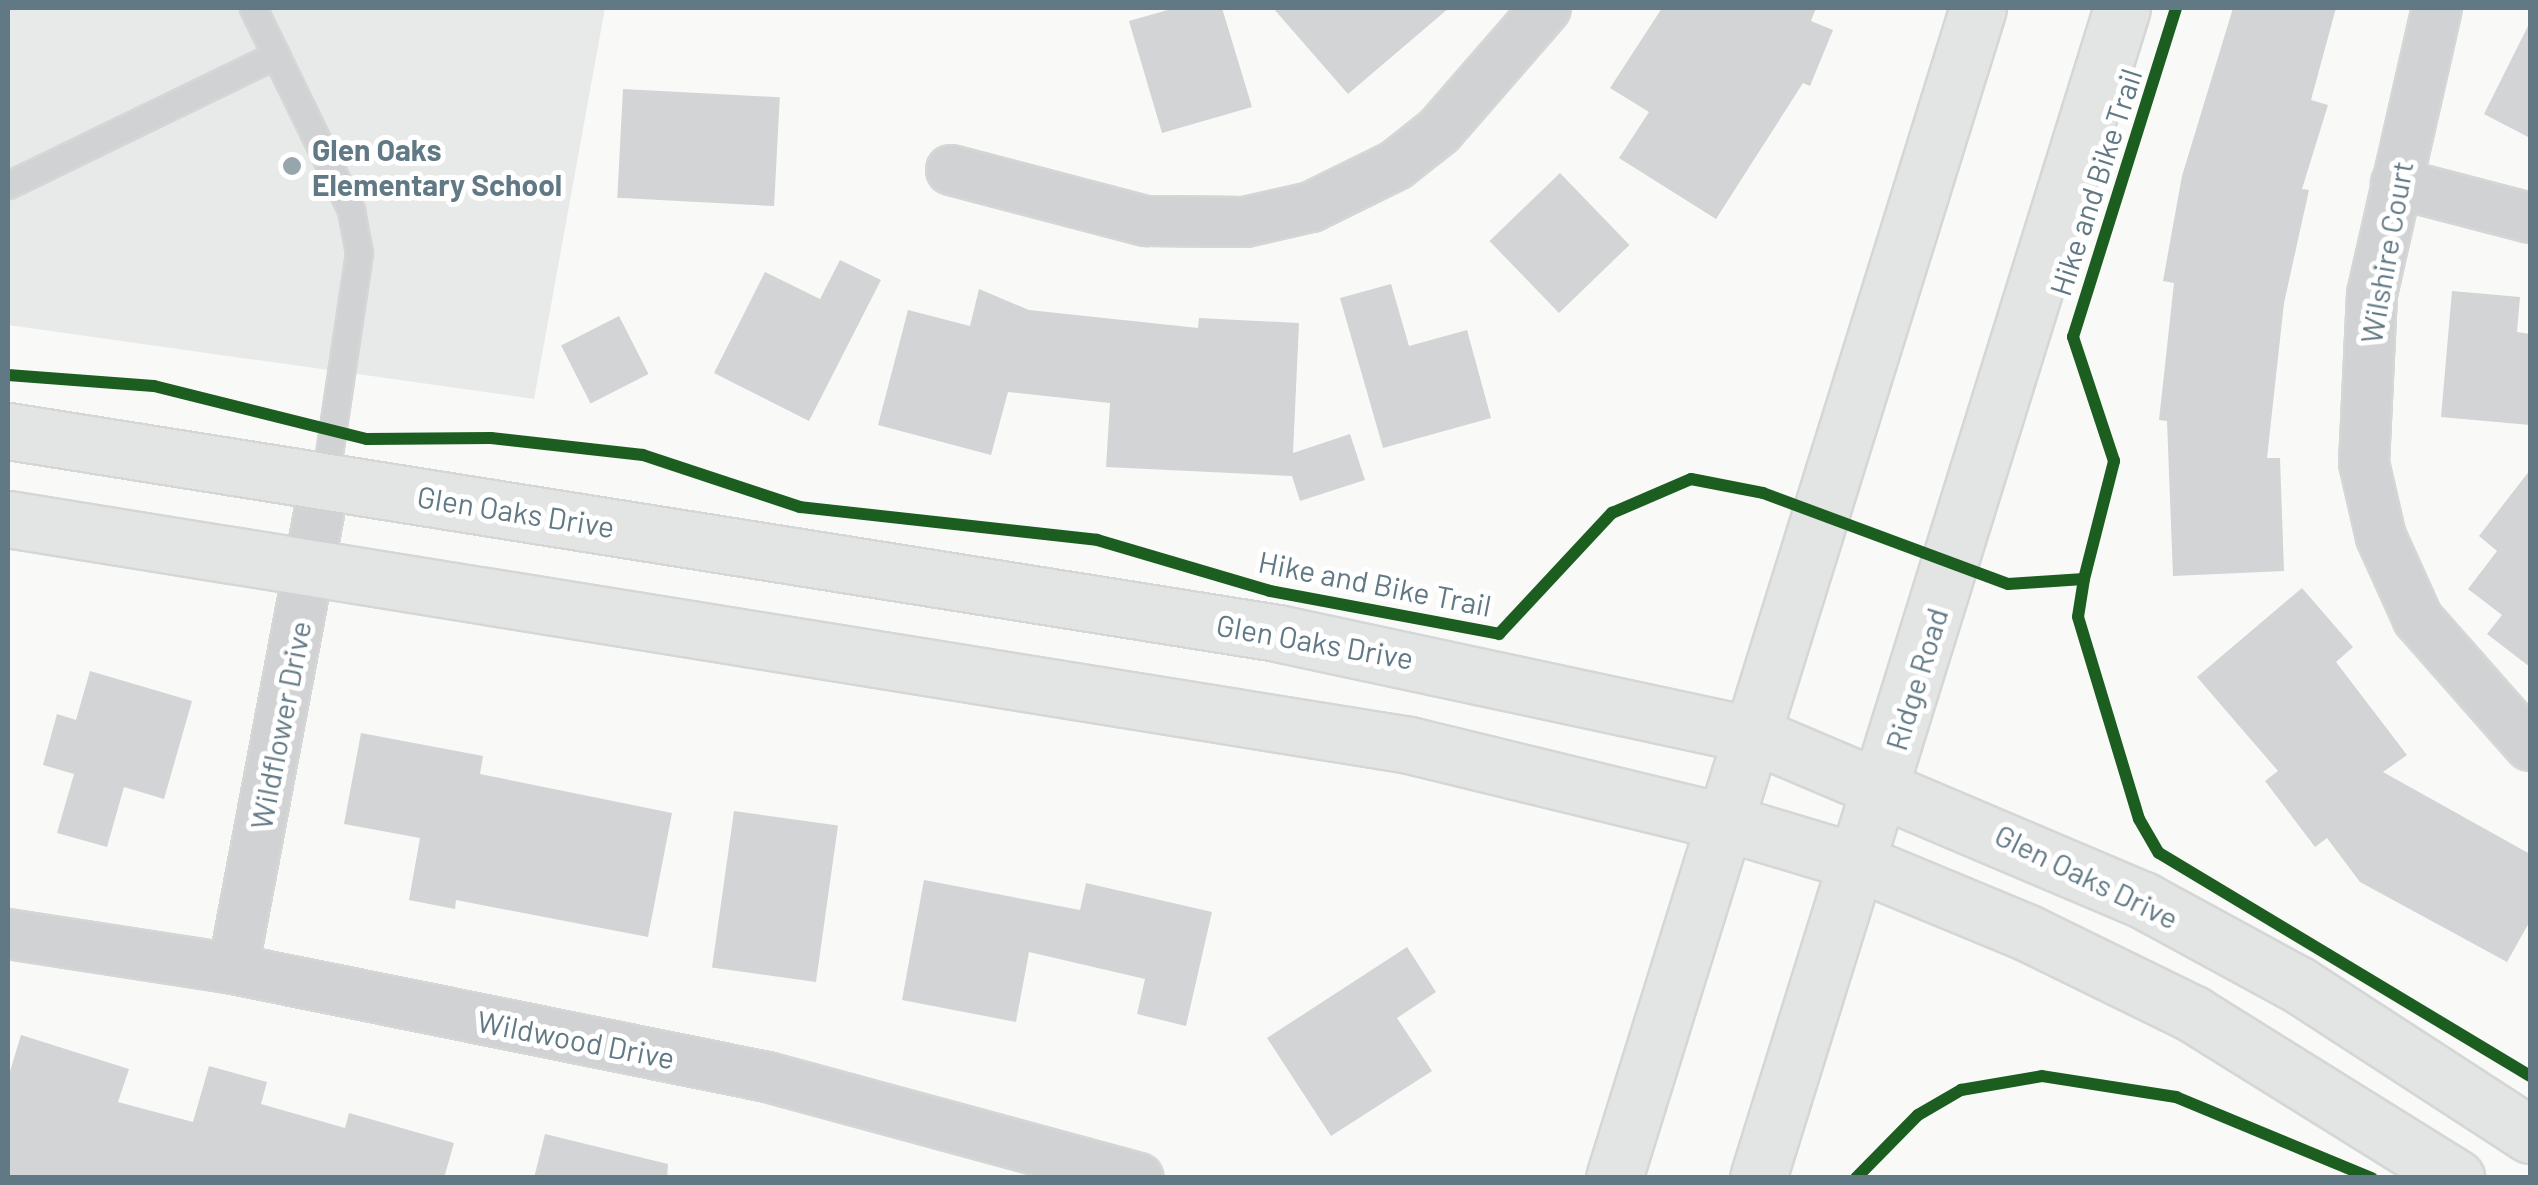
<!DOCTYPE html>
<style>
body{margin:0}
#map{position:relative;width:2538px;height:1185px;overflow:hidden;background:#f9f9f8;font-family:Barlow,sans-serif}
div>[style]{position:absolute}
.built>*{inset:0;background:#e8eaea}
.building>*{inset:0;background:#d2d4d5;transform-origin:0 0}
.roads{filter:drop-shadow(2px 0 #d5d7d7) drop-shadow(-2px 0 #d5d7d7) drop-shadow(0 2px #d5d7d7) drop-shadow(0 -2px #d5d7d7)}
.lane>*{height:25px;margin:-12.5px;padding:0 12.5px;transform-origin:12.5px;border-radius:12.5px;background:#d0d2d3}
.street>*{height:48px;margin:-24px;padding:0 24px;transform-origin:24px;border-radius:24px;background:#d0d2d3}
.secondary>*{height:55px;margin:-27.5px;padding:0 27.5px;transform-origin:27.5px;border-radius:27.5px;background:#e3e4e4}
.cycleway>*{height:12px;margin:-6px;padding:0 6px;transform-origin:6px;border-radius:6px;background:#1b5e20}
.dots>*{width:28px;height:28px;translate:-50% -50%;box-sizing:border-box;border:5px solid #fff;border-radius:50%}
span{translate:-50% -50%;white-space:nowrap;text-align:center;line-height:1.15;-webkit-text-stroke:10px #fff;paint-order:stroke}
.poi-label{font-size:30px;color:#617985;font-weight:700}
.left{translate:0 -50%;text-align:left}
.street-label{font-size:30px;color:#617985}
.frame{position:absolute;inset:0;border:10px solid #617985;pointer-events:none}
</style>
<div id="map">
<div class="built">
<div style="clip-path:polygon(8px 8px,605px 8px,534px 399px,8px 325px)"></div>
</div>
<div class="building">
<div style="clip-path:polygon(1175px 8px,1222px 8px,1252px 107px,1162px 133px,1129px 21px)"></div>
<div style="clip-path:polygon(1273px 8px,1449px 8px,1348px 94px)"></div>
<div style="clip-path:polygon(1662px 8px,1816px 8px,1811px 21px,1833px 30px,1810px 86px,1803px 83px,1716px 219px,1619px 158px,1649px 112px,1610px 88px)"></div>
<div style="clip-path:polygon(2233px 8px,2336px 8px,2311px 100px,2328px 105px,2302px 189px,2309px 190px,2284px 303px,2267px 458px,2280px 458px,2284px 571px,2173px 576px,2167px 421px,2159px 420px,2174px 283px,2163px 281px,2182px 176px)"></div>
<div style="clip-path:polygon(2530px 22px,2530px 138px,2484px 114px)"></div>
<div style="left:623px;top:89px;width:157px;height:109px;rotate:3deg"></div>
<div style="left:1560px;top:173px;width:100px;height:98px;rotate:46deg"></div>
<div style="clip-path:polygon(840px 260px,881px 280px,809px 421px,714px 373px,765px 272px,820px 299px)"></div>
<div style="clip-path:polygon(1391px 284px,1409px 346px,1467px 330px,1491px 418px,1383px 448px,1340px 298px)"></div>
<div style="clip-path:polygon(979px 289px,1029px 310px,1198px 328px,1199px 318px,1299px 323px,1293px 453px,1350px 434px,1365px 480px,1300px 501px,1292px 476px,1106px 467px,1110px 403px,1008px 392px,991px 455px,878px 425px,908px 310px,970px 326px)"></div>
<div style="clip-path:polygon(2452px 291px,2520px 297px,2517px 332px,2530px 334px,2530px 425px,2441px 417px)"></div>
<div style="left:619px;top:316px;width:65px;height:65px;rotate:63deg"></div>
<div style="clip-path:polygon(2530px 470px,2530px 667px,2487px 634px,2502px 615px,2468px 589px,2497px 551px,2479px 536px)"></div>
<div style="clip-path:polygon(2302px 588px,2353px 647px,2336px 662px,2407px 755px,2383px 772px,2530px 854px,2530px 921px,2507px 962px,2360px 882px,2327px 838px,2315px 847px,2265px 781px,2278px 771px,2197px 677px)"></div>
<div style="clip-path:polygon(90px 671px,192px 701px,164px 799px,124px 787px,107px 847px,57px 833px,74px 774px,43px 765px,57px 714px,76px 720px)"></div>
<div style="clip-path:polygon(361px 733px,483px 756px,480px 774px,672px 813px,648px 937px,456px 900px,455px 909px,409px 900px,420px 838px,344px 824px)"></div>
<div style="left:734px;top:811px;width:105px;height:158px;rotate:8deg"></div>
<div style="clip-path:polygon(924px 880px,1080px 910px,1086px 883px,1212px 912px,1186px 1026px,1137px 1014px,1145px 979px,1029px 952px,1016px 1022px,902px 1000px)"></div>
<div style="clip-path:polygon(1407px 947px,1436px 992px,1397px 1018px,1432px 1071px,1331px 1136px,1267px 1038px)"></div>
<div style="clip-path:polygon(21px 1035px,129px 1069px,118px 1102px,193px 1122px,209px 1066px,267px 1082px,261px 1104px,345px 1128px,349px 1113px,454px 1143px,444px 1178px,8px 1178px,8px 1078px)"></div>
<div style="clip-path:polygon(545px 1134px,668px 1164px,667px 1178px,534px 1178px)"></div>
</div>
<div class="roads">
<div class="lane">
<div style="left:253px;top:8px;width:225px;rotate:64.1deg"></div>
<div style="left:351px;top:210px;width:44px;rotate:79.5deg"></div>
<div style="left:359px;top:253px;width:230px;rotate:98.5deg"></div>
<div style="left:8px;top:185px;width:298px;rotate:-25.9deg"></div>
</div>
<div class="street">
<div style="left:2437px;top:8px;width:293px;rotate:102.8deg"></div>
<div style="left:2372px;top:294px;width:169px;rotate:92.7deg"></div>
<div style="left:2364px;top:463px;width:76px;rotate:77.1deg"></div>
<div style="left:2381px;top:537px;width:90px;rotate:65.7deg"></div>
<div style="left:2418px;top:619px;width:169px;rotate:48.6deg"></div>
<div style="left:951px;top:170px;width:202px;rotate:14.7deg"></div>
<div style="left:1146px;top:221px;width:99px;rotate:0.6deg"></div>
<div style="left:1245px;top:222px;width:68px;rotate:-12.8deg"></div>
<div style="left:1311px;top:207px;width:95px;rotate:-26.3deg"></div>
<div style="left:1396px;top:165px;width:55px;rotate:-38.3deg"></div>
<div style="left:1439px;top:131px;width:163px;rotate:-49deg"></div>
<div style="left:2396px;top:183px;width:138px;rotate:14.6deg"></div>
<div style="left:8px;top:934px;width:228px;rotate:8.8deg"></div>
<div style="left:233px;top:969px;width:545px;rotate:11.43deg"></div>
<div style="left:767px;top:1077px;width:385px;rotate:15.2deg"></div>
<div style="left:233px;top:969px;width:498px;rotate:-79.3deg"></div>
</div>
<div class="secondary">
<div style="left:8px;top:431px;width:1285px;rotate:9.04deg"></div>
<div style="left:1277px;top:633px;width:488px;rotate:12.1deg"></div>
<div style="left:1754px;top:735px;width:423px;rotate:23deg"></div>
<div style="left:2143px;top:900px;width:178px;rotate:28.6deg"></div>
<div style="left:2299px;top:985px;width:275px;rotate:33deg"></div>
<div style="left:8px;top:519px;width:1419px;rotate:9.16deg"></div>
<div style="left:1409px;top:745px;width:324px;rotate:13.7deg"></div>
<div style="left:1724px;top:822px;width:139px;rotate:16.7deg"></div>
<div style="left:1857px;top:862px;width:185px;rotate:22.5deg"></div>
<div style="left:2028px;top:933px;width:184px;rotate:26.1deg"></div>
<div style="left:2193px;top:1014px;width:310px;rotate:31.9deg"></div>
<div style="left:1614px;top:1178px;width:1225px;rotate:-72.72deg"></div>
<div style="left:1758px;top:1178px;width:1225px;rotate:-72.72deg"></div>
</div>
</div>
<div class="cycleway">
<div style="left:8px;top:375px;width:146px;rotate:4.3deg"></div>
<div style="left:154px;top:386px;width:219px;rotate:14deg"></div>
<div style="left:367px;top:439px;width:124px;rotate:-0.5deg"></div>
<div style="left:491px;top:438px;width:153px;rotate:6.4deg"></div>
<div style="left:643px;top:455px;width:165px;rotate:18.3deg"></div>
<div style="left:800px;top:507px;width:299px;rotate:6.3deg"></div>
<div style="left:1097px;top:540px;width:180px;rotate:16.4deg"></div>
<div style="left:1270px;top:591px;width:233px;rotate:10.6deg"></div>
<div style="left:1499px;top:634px;width:166px;rotate:-47deg"></div>
<div style="left:1612px;top:513px;width:86px;rotate:-23.3deg"></div>
<div style="left:1691px;top:479px;width:73px;rotate:11deg"></div>
<div style="left:1763px;top:493px;width:261px;rotate:20.4deg"></div>
<div style="left:2008px;top:584px;width:76px;rotate:-3.8deg"></div>
<div style="left:2084px;top:579px;width:122px;rotate:-75.7deg"></div>
<div style="left:2114px;top:461px;width:131px;rotate:-108.3deg"></div>
<div style="left:2073px;top:337px;width:345px;rotate:-72.6deg"></div>
<div style="left:2084px;top:579px;width:38px;rotate:99deg"></div>
<div style="left:2078px;top:617px;width:211px;rotate:73.2deg"></div>
<div style="left:2139px;top:819px;width:39px;rotate:60deg"></div>
<div style="left:2159px;top:853px;width:433px;rotate:31deg"></div>
<div style="left:1856px;top:1178px;width:88px;rotate:-45.5deg"></div>
<div style="left:1918px;top:1115px;width:50px;rotate:-30.2deg"></div>
<div style="left:1961px;top:1090px;width:82px;rotate:-9.8deg"></div>
<div style="left:2042px;top:1076px;width:136px;rotate:8.9deg"></div>
<div style="left:2176px;top:1097px;width:212px;rotate:22.5deg"></div>
</div>
<div class="dots">
<div style="left:292px;top:166px;background:#96a6ad"></div>
</div>
<div class="poi-label">
<span class="left" style="left:312px;top:166px">Glen Oaks<br>Elementary School</span>
</div>
<div class="street-label">
<span style="left:2095px;top:182px;rotate:-72deg">Hike and Bike Trail</span>
<span style="left:2386px;top:252px;rotate:-80deg">Wilshire Court</span>
<span style="left:516px;top:511px;rotate:9deg">Glen Oaks Drive</span>
<span style="left:1375px;top:583px;rotate:11deg">Hike and Bike Trail</span>
<span style="left:1315px;top:641px;rotate:10deg">Glen Oaks Drive</span>
<span style="left:1916px;top:679px;rotate:-73deg">Ridge Road</span>
<span style="left:280px;top:725px;rotate:-79deg">Wildflower Drive</span>
<span style="left:2087px;top:876px;rotate:26deg">Glen Oaks Drive</span>
<span style="left:576px;top:1039px;rotate:11deg">Wildwood Drive</span>
</div>
<div class="frame"></div>
</div>
